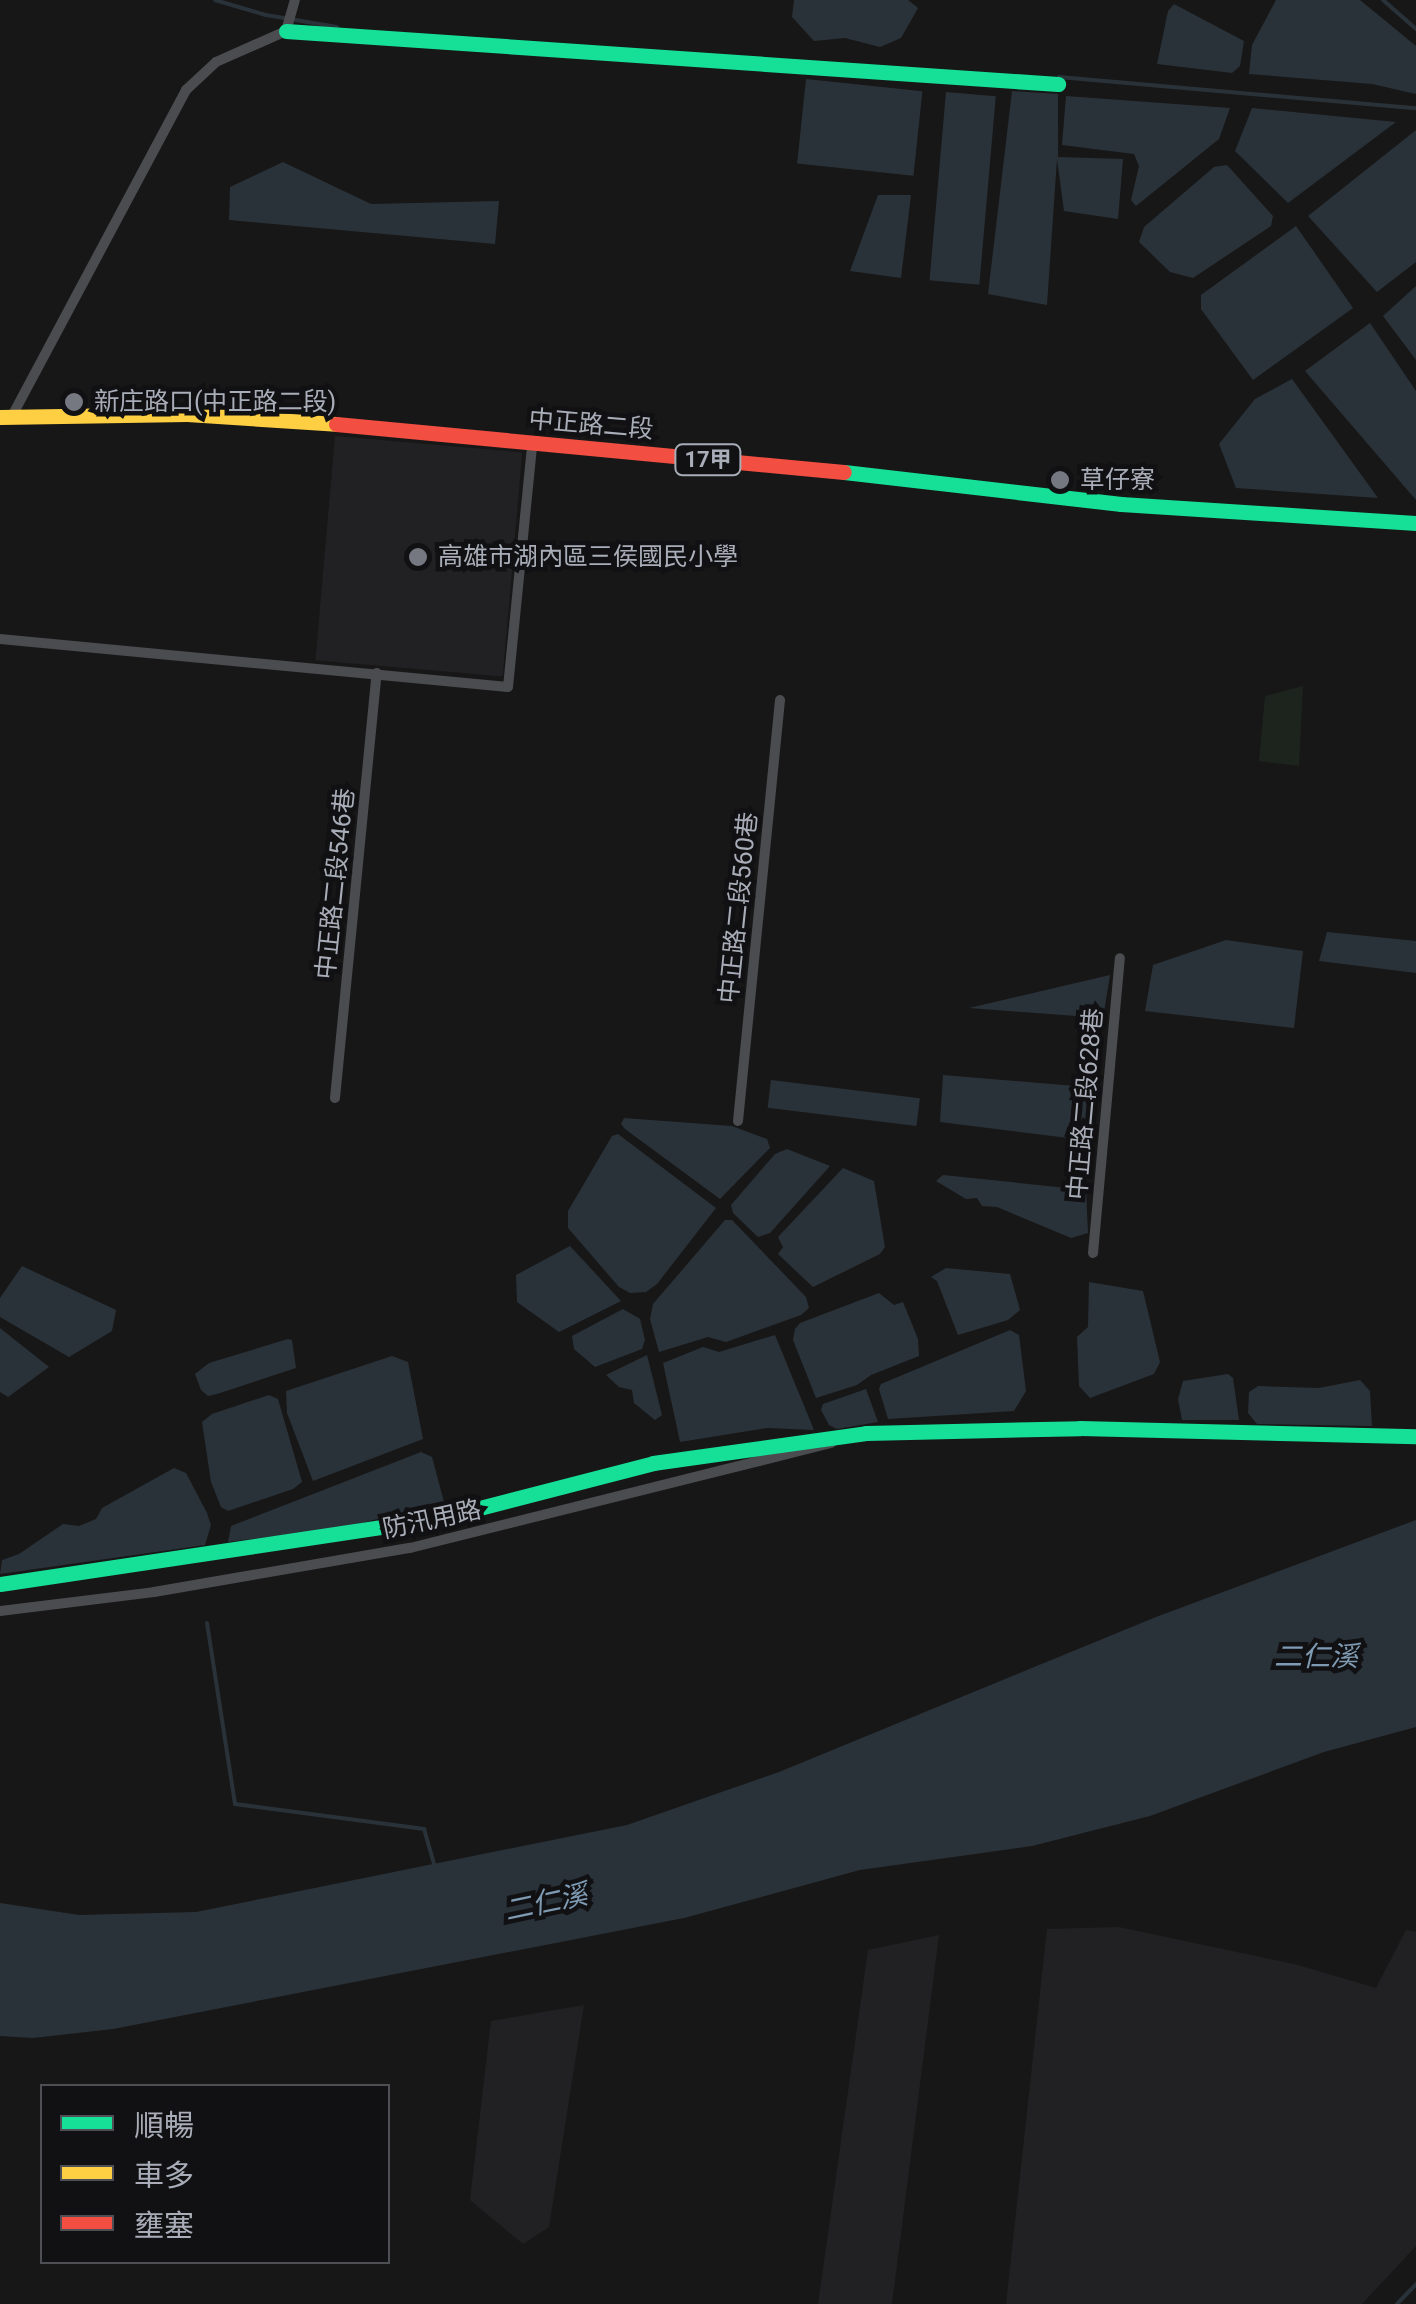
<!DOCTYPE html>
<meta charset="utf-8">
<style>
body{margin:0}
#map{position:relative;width:1416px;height:2304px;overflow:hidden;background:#171717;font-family:Roboto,"Noto Sans TC",sans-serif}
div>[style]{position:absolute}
.built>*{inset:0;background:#212123;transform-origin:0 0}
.green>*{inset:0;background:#1d241e}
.water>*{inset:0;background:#2a3239;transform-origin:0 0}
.stream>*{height:4px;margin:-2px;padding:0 2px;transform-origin:2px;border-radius:2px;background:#2a3239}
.street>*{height:10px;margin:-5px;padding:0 5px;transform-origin:5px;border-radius:5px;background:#4b4c50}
.fast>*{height:15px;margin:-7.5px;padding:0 7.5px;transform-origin:7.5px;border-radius:7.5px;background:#16e098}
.slow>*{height:15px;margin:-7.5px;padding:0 7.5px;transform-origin:7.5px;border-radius:7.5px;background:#ffcf43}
.jam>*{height:15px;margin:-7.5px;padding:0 7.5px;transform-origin:7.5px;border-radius:7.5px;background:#f24e42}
.dots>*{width:28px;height:28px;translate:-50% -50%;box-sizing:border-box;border:5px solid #111113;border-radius:50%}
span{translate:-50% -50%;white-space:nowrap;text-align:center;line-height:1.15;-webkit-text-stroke:9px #111113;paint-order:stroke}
.shield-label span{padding:2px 8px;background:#111113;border:2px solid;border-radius:8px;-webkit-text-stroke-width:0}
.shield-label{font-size:22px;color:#a8adb8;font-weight:700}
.poi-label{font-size:25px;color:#a8adb8}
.left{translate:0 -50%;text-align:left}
.street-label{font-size:25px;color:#a8adb8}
.water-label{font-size:28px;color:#7f9bb3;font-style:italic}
.legend{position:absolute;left:40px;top:2084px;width:350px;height:180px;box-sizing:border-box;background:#111113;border:2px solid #4d4f55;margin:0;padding:12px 18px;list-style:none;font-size:30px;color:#a8adb8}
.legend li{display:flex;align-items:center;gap:20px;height:50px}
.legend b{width:50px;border:2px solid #4d4f55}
</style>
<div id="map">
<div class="built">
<div style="left:335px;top:436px;width:188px;height:225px;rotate:5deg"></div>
<div style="clip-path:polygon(1119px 1927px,1298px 1965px,1376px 1988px,1406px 1930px,1416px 1932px,1416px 2246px,1362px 2304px,1006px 2304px,1047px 1929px)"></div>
<div style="clip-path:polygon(939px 1935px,892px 2304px,818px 2304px,868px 1950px)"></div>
<div style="clip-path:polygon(584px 2005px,549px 2227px,523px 2244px,470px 2200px,491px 2021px)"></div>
</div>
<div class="green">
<div style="clip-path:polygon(1303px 686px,1299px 766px,1259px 761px,1265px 696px)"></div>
</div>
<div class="water">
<div style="clip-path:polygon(794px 0,908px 0,918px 8px,901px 38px,880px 47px,845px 38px,814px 41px,792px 17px)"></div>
<div style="clip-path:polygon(1276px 0,1360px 0,1416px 46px,1416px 94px,1372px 84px,1249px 74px,1252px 45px)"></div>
<div style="clip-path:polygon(1174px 4px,1244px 41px,1240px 66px,1232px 73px,1157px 64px,1168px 11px)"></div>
<div style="left:806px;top:79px;width:117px;height:85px;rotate:6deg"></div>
<div style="clip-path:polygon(1012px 91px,1058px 94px,1058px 157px,1123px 159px,1118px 219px,1064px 211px,1057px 159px,1047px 305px,988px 294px)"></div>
<div style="left:946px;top:92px;width:50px;height:189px;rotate:5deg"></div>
<div style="clip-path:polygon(1066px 96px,1230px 108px,1219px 139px,1136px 206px,1131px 200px,1139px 166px,1134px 154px,1062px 145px)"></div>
<div style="clip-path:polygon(1252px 108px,1396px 122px,1288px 203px,1235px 151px)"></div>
<div style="clip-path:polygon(1416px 130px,1416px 262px,1377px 292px,1308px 216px)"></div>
<div style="clip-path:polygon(283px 162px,371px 204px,499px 201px,495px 244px,229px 220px,230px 187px)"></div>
<div style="clip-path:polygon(1227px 165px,1273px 216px,1271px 226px,1193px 278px,1170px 272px,1139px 242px,1144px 227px,1214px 167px)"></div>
<div style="clip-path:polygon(878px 195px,911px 195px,901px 278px,850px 271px)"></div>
<div style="clip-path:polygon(1296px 226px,1353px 308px,1253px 380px,1201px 309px,1201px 295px)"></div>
<div style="clip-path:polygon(1416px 286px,1416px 360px,1383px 316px)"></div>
<div style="clip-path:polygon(1370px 323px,1416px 391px,1416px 500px,1305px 371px)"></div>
<div style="clip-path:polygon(1292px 379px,1378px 498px,1236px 488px,1219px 444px,1255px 399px)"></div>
<div style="clip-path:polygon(1327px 932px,1416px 941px,1416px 973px,1319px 961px)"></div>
<div style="clip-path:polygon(1226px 940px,1303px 951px,1294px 1028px,1145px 1011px,1153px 965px)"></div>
<div style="clip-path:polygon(1110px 975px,1103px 1018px,969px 1008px)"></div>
<div style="clip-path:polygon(943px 1075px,1099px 1088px,1084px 1140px,940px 1122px)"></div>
<div style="left:771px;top:1080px;width:150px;height:28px;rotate:7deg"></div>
<div style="clip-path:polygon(624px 1118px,732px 1126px,767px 1139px,770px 1148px,720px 1199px,625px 1129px,621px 1124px)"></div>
<div style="clip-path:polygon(618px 1134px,716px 1208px,657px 1284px,646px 1292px,630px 1293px,619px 1287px,568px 1228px,568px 1211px,612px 1136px)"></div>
<div style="clip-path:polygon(787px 1149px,830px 1166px,770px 1233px,758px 1237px,733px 1213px,731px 1205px,775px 1154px)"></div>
<div style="clip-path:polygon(843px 1168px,874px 1181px,885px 1247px,880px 1254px,813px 1287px,778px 1254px,783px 1247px,778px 1237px)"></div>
<div style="clip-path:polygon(943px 1175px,1086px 1190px,1088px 1233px,1071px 1238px,997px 1207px,982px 1206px,977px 1198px,966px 1199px,936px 1181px)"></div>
<div style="clip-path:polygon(725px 1220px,732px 1220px,806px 1297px,809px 1308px,801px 1315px,726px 1342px,708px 1337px,659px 1352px,650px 1319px,653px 1304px)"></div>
<div style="clip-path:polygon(570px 1246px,621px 1301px,559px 1332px,517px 1302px,516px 1275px)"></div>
<div style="clip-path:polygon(22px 1266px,116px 1310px,112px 1331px,69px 1357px,0 1317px,0 1298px)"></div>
<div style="clip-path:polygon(946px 1268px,1010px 1274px,1020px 1310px,1008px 1320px,958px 1335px,937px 1281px,931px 1277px)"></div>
<div style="clip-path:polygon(1089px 1282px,1143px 1291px,1160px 1362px,1154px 1374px,1090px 1398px,1079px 1386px,1077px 1337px,1088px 1327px)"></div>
<div style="clip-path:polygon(879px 1293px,894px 1305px,903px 1302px,918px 1339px,919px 1356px,871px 1375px,857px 1385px,816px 1398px,793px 1340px,795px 1329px,800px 1323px)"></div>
<div style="clip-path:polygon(623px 1309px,640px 1319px,645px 1340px,642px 1349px,595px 1367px,574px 1349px,572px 1336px)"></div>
<div style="clip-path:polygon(0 1328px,49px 1367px,8px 1397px,0 1392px)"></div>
<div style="clip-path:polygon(1010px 1330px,1019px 1335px,1026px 1391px,1014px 1411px,888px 1419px,879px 1389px,881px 1384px)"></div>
<div style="clip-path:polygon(775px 1335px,814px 1430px,767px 1428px,680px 1442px,663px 1363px,703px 1347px,719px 1352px)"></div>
<div style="clip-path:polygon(288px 1339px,292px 1340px,296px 1368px,217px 1394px,208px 1396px,201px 1390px,195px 1374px,209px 1363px)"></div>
<div style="clip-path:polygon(647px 1355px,662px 1415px,655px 1420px,634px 1403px,632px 1390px,619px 1387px,606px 1375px)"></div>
<div style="clip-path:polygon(392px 1356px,408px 1362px,423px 1439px,313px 1481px,287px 1413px,286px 1391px)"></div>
<div style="clip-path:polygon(1228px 1374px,1233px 1378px,1239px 1420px,1182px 1420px,1178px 1399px,1183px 1381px)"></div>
<div style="clip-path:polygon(1360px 1380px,1370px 1391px,1372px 1426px,1257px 1424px,1248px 1413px,1249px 1392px,1258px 1386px,1319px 1388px)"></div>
<div style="clip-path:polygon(866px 1389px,878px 1422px,837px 1429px,829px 1425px,821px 1410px,823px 1404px)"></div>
<div style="clip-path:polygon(269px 1395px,278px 1399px,302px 1482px,293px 1489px,228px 1511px,221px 1507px,211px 1482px,202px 1422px,212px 1414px)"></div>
<div style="clip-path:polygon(421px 1452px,432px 1457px,444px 1502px,346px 1527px,228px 1542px,231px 1526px)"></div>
<div style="clip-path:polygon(174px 1468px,186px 1473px,207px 1513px,211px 1525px,205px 1545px,0 1574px,2px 1560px,19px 1554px,63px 1524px,79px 1526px,96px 1519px,102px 1508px)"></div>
<div style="clip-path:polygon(1416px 1520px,1416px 1727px,1324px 1752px,1150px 1816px,1032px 1846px,860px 1870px,684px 1918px,113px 2029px,33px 2038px,0 2036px,0 1903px,79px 1915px,196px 1912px,627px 1825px,779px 1772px,1156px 1617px)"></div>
</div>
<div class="stream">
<div style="left:215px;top:0;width:53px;rotate:16.4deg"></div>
<div style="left:266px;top:15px;width:72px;rotate:9.6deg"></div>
<div style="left:1383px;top:0;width:44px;rotate:41.3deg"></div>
<div style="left:1059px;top:77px;width:358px;rotate:5deg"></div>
<div style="left:207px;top:1623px;width:183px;rotate:81.2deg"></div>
<div style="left:235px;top:1804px;width:191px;rotate:7.5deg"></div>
<div style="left:424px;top:1829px;width:37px;rotate:74deg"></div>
<div style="left:1397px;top:2304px;width:28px;rotate:-46deg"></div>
</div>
<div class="street">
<div style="left:12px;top:416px;width:370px;rotate:-61.9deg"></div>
<div style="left:186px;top:90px;width:41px;rotate:-43deg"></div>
<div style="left:216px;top:62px;width:77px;rotate:-23.9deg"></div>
<div style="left:286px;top:31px;width:32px;rotate:-74deg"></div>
<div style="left:0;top:639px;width:510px;rotate:5.4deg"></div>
<div style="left:508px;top:687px;width:243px;rotate:-84.3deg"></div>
<div style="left:335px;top:1098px;width:427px;rotate:-84.4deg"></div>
<div style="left:738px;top:1121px;width:423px;rotate:-84.3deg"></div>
<div style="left:1093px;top:1253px;width:296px;rotate:-84.8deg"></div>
<div style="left:0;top:1611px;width:155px;rotate:-7deg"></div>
<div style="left:154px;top:1592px;width:260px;rotate:-9.8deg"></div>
<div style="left:410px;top:1548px;width:434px;rotate:-14deg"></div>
</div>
<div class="fast">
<div style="left:286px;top:31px;width:774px;rotate:3.93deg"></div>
<div style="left:844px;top:472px;width:279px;rotate:6.6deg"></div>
<div style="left:1121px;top:504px;width:296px;rotate:3.7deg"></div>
<div style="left:0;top:1584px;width:442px;rotate:-8.5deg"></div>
<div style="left:437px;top:1519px;width:223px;rotate:-14.5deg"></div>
<div style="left:653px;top:1463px;width:215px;rotate:-8deg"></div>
<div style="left:866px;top:1433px;width:214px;rotate:-1.3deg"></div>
<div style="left:1080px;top:1428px;width:336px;rotate:1.4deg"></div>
</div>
<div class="slow">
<div style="left:0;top:417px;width:187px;rotate:-0.9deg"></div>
<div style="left:187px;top:414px;width:149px;rotate:3.8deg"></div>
</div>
<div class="jam">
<div style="left:336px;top:424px;width:510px;rotate:5.4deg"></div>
</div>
<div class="dots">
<div style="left:74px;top:402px;background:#757880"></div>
<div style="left:1060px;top:480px;background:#757880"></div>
<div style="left:418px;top:557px;background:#757880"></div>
</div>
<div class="shield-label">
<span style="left:708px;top:460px">17甲</span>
</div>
<div class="poi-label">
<span class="left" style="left:94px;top:402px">新庄路口(中正路二段)</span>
<span class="left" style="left:1080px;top:480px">草仔寮</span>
<span class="left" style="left:438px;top:557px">高雄市湖內區三侯國民小學</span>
</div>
<div class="street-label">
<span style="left:591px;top:425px;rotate:5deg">中正路二段</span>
<span style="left:336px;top:884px;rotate:-84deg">中正路二段546巷</span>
<span style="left:739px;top:908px;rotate:-84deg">中正路二段560巷</span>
<span style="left:1086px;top:1104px;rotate:-85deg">中正路二段628巷</span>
<span style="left:432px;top:1520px;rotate:-12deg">防汛用路</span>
</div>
<div class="water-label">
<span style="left:1316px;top:1657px">二仁溪</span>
<span style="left:546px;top:1903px;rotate:-12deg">二仁溪</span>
</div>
<ul class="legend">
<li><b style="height:12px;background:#16e098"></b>順暢</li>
<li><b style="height:12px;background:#ffcf43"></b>車多</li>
<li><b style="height:12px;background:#f24e42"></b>壅塞</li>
</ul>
</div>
